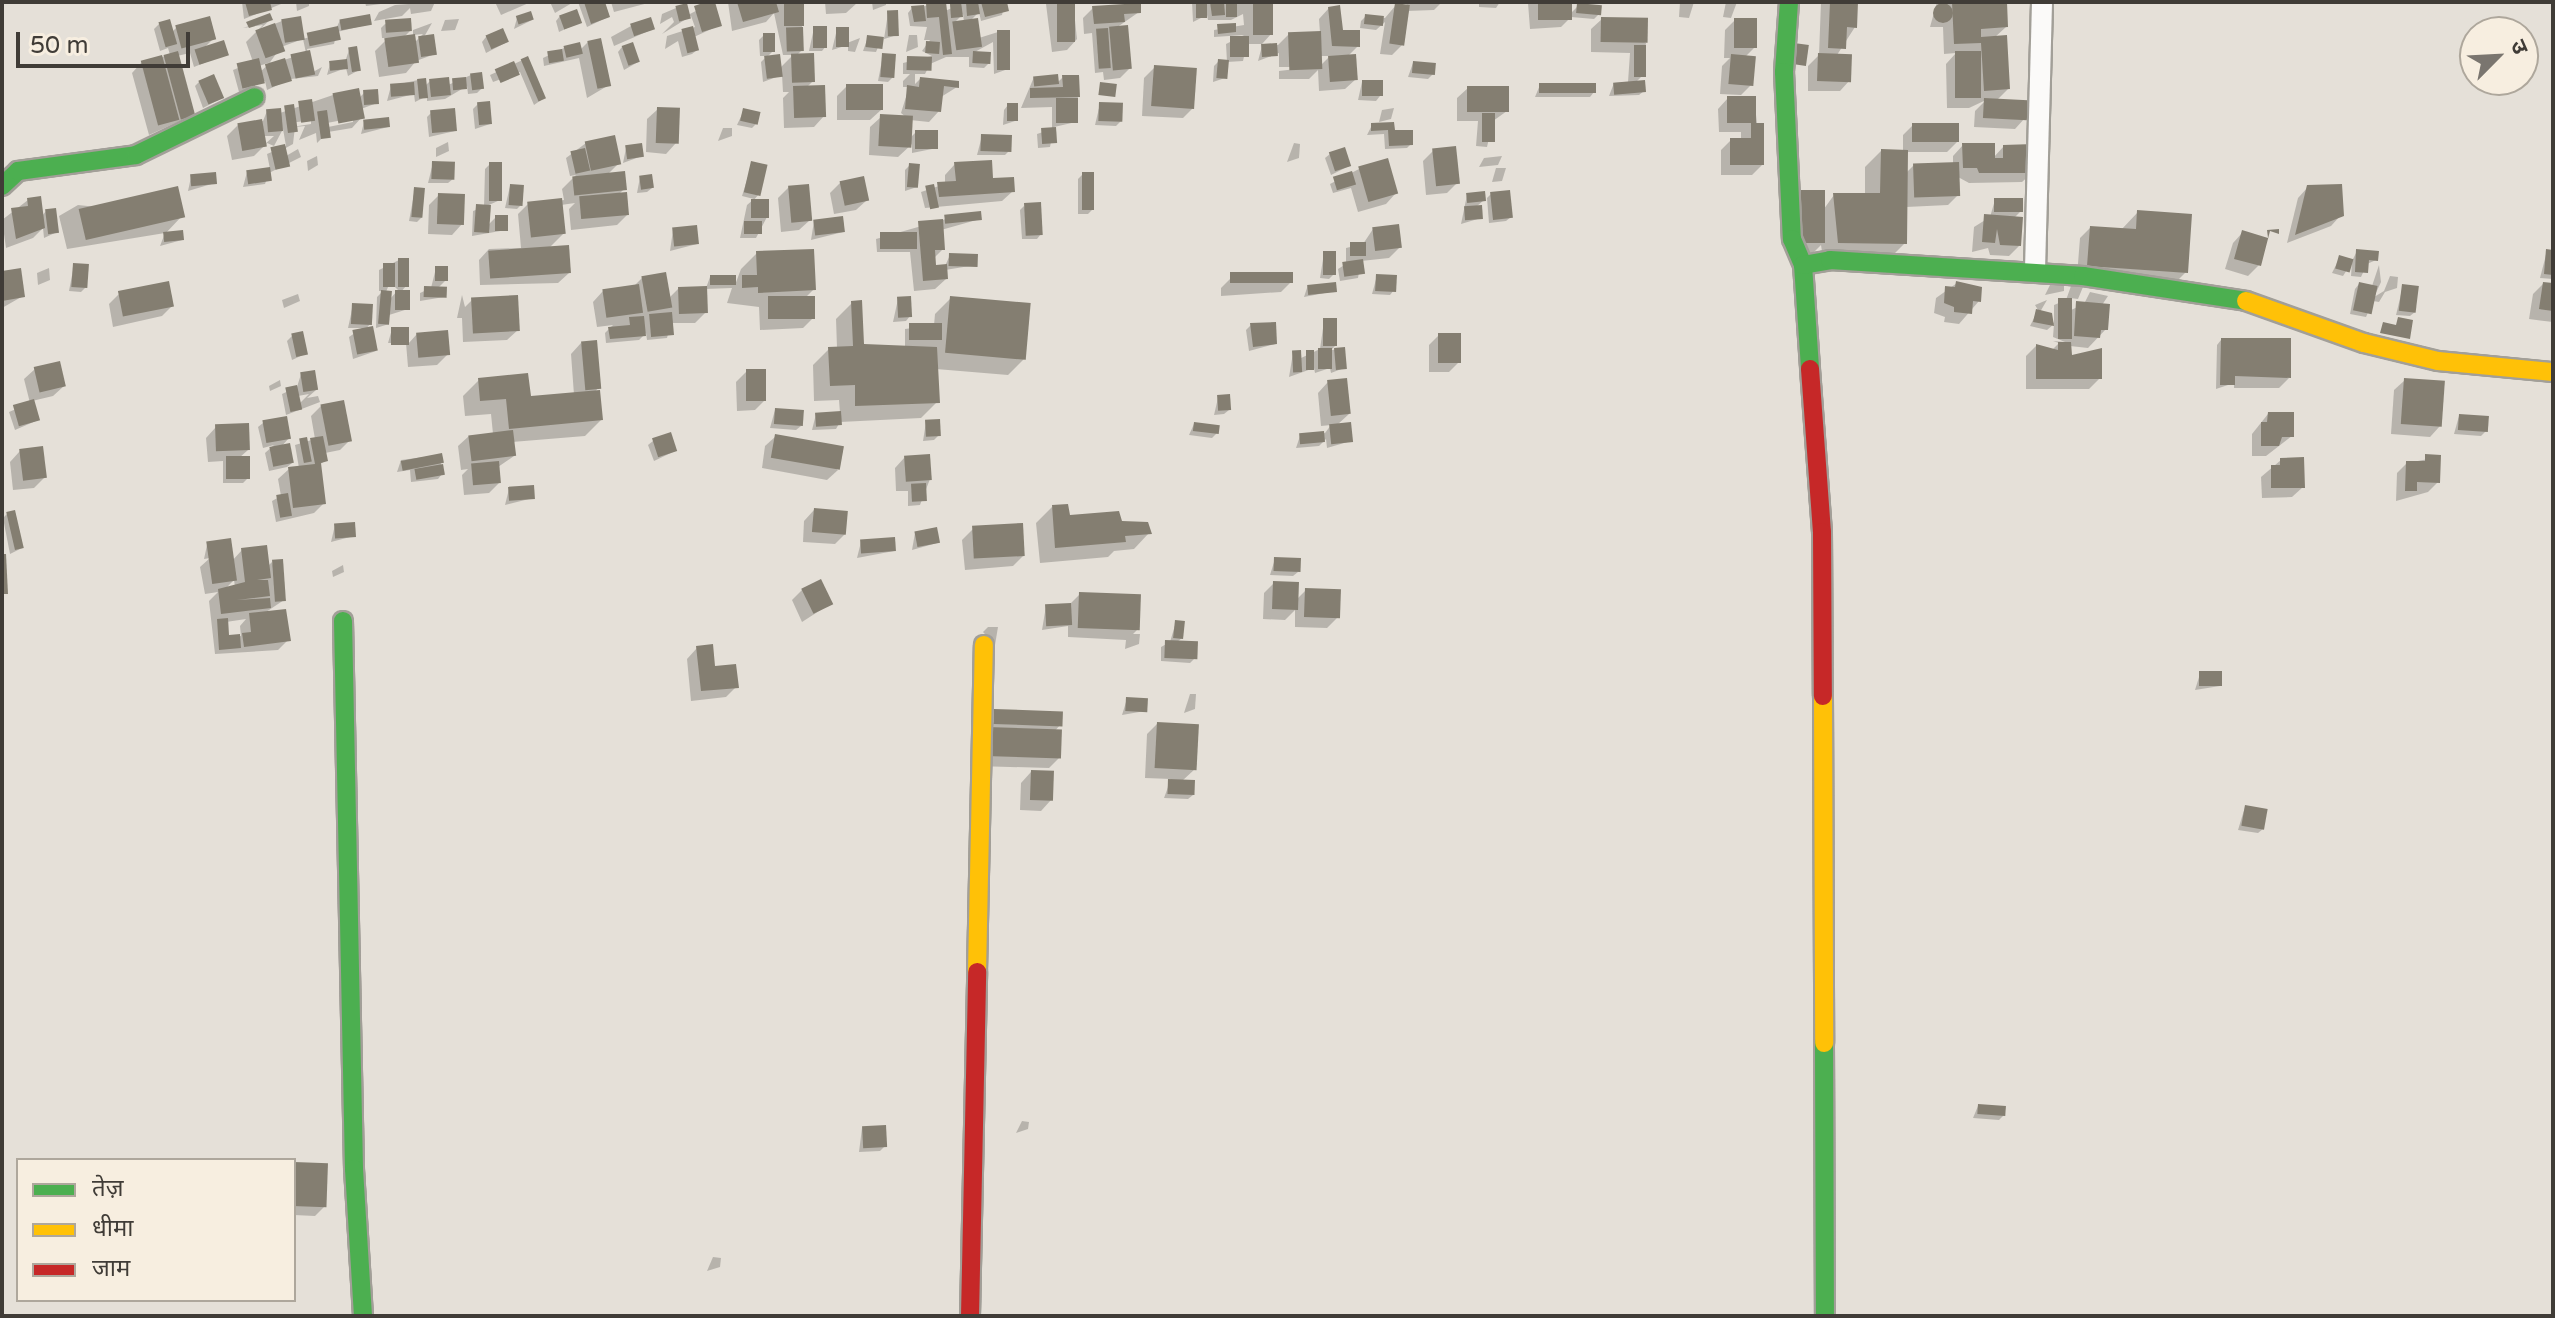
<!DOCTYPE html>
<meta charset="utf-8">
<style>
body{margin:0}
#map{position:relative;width:2555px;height:1318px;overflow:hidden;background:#e5e0d8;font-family:"Varela Round","Noto Sans Devanagari",sans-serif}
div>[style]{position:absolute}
.shadow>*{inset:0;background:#0003}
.building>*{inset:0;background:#847e71;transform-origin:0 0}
.round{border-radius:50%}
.roads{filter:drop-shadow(2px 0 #a29f98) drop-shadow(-2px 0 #a29f98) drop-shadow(0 2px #a29f98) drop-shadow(0 -2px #a29f98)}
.street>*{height:20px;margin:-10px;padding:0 10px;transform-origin:10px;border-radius:10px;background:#fbfaf9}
.fast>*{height:18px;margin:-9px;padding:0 9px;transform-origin:9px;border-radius:9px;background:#4caf50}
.slow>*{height:18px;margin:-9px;padding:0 9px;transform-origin:9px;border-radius:9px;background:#ffc107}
.jam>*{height:18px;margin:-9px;padding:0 9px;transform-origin:9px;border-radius:9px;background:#c62828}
span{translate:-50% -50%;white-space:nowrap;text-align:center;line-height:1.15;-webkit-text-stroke:8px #f7eee0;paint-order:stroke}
.frame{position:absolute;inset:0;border:4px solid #403c37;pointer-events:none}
.legend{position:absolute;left:16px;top:1158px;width:280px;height:144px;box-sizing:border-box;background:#f7eee0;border:2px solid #aea79c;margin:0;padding:10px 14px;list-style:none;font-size:24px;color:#403c37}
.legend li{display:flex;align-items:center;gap:16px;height:40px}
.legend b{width:40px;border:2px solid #aea79c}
.north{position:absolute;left:2459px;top:16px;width:80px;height:80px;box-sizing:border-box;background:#f7eee0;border:2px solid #aea79c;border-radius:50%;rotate:66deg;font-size:22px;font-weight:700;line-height:32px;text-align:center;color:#403c37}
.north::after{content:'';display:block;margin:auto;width:28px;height:36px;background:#7a756f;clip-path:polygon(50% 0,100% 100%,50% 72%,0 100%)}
.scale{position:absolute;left:16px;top:32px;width:174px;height:36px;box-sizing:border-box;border:4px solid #403c37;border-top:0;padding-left:10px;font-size:24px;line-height:28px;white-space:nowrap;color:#403c37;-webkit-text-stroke:6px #f7eee0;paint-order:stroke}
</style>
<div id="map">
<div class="shadow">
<div style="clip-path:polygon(242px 2px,286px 2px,244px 19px)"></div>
<div style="clip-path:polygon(296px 2px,309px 2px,309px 6px,297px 11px)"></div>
<div style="clip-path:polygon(365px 2px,395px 2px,366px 6px)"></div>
<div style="clip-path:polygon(435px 2px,431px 11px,411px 14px,410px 8px,402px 16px,374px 21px,379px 12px,395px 5px)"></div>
<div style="clip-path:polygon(495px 2px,531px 2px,501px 15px)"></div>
<div style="clip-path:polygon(550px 2px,572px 2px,572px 3px,555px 13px)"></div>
<div style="clip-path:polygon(578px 2px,603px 2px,608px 17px,587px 27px)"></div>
<div style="clip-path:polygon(611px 2px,652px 2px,614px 12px)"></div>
<div style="clip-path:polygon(713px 2px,720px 25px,694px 37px,697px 50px,692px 54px,682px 57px,678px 41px,665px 49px,667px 36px,695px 27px,691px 16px,662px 34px,674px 22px,672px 17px,660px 24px,662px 14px,676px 8px,688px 15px)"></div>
<div style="clip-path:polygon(728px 2px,802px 2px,802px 50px,796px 56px,813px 81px,807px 87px,824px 116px,814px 127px,784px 128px,783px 98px,789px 92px,783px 92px,782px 75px,763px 82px,761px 62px,767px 56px,760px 56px,759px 40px,764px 35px,773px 51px,767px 57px,780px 68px,793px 55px,783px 55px,774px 13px,766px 22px,732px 31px)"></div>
<div style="clip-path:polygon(825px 2px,857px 2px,857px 3px,846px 13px,826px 14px)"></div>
<div style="clip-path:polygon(872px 2px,886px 2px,886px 5px,873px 10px)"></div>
<div style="clip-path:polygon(evenodd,949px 2px,945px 3px,945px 11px,966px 2px,1005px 2px,1002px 15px,981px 21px,979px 12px,970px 21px,979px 38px,998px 32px,1008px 69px,994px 74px,993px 42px,973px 53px,989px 63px,984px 68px,969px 67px,969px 57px,946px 57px,930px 64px,925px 74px,915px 74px,915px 84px,920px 79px,957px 87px,941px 97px,939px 111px,929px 122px,910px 120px,909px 139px,916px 132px,937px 148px,912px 153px,912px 144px,898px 157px,869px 155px,870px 127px,881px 117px,907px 118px,901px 113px,909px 87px,903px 87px,903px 81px,910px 74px,903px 74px,903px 63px,932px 56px,922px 51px,930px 40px,924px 40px,927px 27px,910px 26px,908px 13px,912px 8px,949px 2px,963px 14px,964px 22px,954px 23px,963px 14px)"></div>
<div style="clip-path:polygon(1073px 2px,1077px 39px,1067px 50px,1052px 52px,1046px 4px)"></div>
<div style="clip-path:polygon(1192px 2px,1271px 2px,1272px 33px,1262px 44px,1247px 44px,1243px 61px,1227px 62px,1226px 44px,1244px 35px,1214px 37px,1214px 30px,1244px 25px,1243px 14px,1231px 20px,1208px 20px,1207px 15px,1193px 22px)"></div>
<div style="clip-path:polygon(1406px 2px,1442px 2px,1434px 10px,1407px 11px,1402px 45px,1392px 55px,1380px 54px,1385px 22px,1376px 30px,1360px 28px,1361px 21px,1366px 16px,1385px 18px,1396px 5px,1407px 7px)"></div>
<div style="clip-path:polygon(1479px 2px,1500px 2px,1496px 8px,1479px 7px)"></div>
<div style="clip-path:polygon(1505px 2px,1570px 2px,1571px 13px,1578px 6px,1599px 14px,1594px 19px,1571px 17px,1561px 27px,1530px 29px,1528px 3px)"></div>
<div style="clip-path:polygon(1680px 2px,1694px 2px,1689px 18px,1679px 17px)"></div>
<div style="clip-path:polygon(1726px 2px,1737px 2px,1731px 18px,1723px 17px)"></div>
<div style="clip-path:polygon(1821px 2px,1856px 2px,1855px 27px,1837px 55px,1850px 80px,1840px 91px,1808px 91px,1808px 66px,1819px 55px)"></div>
<div style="clip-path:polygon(1937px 2px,2005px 2px,2006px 27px,1994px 38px,2008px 89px,1996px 101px,2025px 118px,2015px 129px,1974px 127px,1975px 111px,1986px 100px,1969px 108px,1947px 108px,1946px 64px,1956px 53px,1944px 54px,1943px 27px,1930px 27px)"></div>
<div style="clip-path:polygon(1093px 8px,1139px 12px,1116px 28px,1130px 68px,1120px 78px,1104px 80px,1103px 72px,1095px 73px,1092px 33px,1084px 34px,1083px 18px)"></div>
<div style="clip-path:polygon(evenodd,1329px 8px,1341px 32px,1358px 46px,1348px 56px,1356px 79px,1345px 89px,1319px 91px,1318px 70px,1309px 79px,1279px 79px,1279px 71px,1312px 67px,1279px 67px,1279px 53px,1258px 61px,1262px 46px,1278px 45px,1289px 34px,1320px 33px,1319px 19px,1329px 8px,1320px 56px,1330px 56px,1320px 66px,1320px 56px)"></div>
<div style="clip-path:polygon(888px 13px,897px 35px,881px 40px,876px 52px,863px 51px,868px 37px,884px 39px)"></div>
<div style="clip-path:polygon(560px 16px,580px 22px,559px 32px,556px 21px)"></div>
<div style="clip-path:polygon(517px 18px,532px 20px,514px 29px)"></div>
<div style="clip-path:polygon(evenodd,271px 19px,259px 30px,282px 21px,303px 39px,336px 29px,340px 20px,370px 24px,337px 32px,334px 44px,307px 49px,313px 72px,322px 67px,318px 76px,291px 79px,267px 90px,265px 81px,239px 92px,233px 70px,253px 62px,246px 42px,263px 25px,243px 28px,271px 19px,303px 39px,306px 53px,268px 65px,281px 47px,303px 39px,271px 19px,271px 62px,260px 72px,259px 66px,271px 62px)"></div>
<div style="clip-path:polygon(459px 19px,455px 30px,441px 31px,445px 20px)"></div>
<div style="clip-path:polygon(1602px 19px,1646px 43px,1642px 76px,1636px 82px,1644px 91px,1639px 95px,1609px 96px,1614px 83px,1628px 82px,1630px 53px,1591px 52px,1591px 29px)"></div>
<div style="clip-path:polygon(1735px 20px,1754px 48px,1745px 57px,1752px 84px,1741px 95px,1720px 94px,1722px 66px,1730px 58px,1724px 58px,1725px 30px)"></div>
<div style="clip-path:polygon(432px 23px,424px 37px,435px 54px,416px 61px,406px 73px,379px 77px,375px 51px,388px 38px,382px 38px,381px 28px,385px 24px,410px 31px,403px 38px,414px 43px,423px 34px,413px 35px,413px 30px)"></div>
<div style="clip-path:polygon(159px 24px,172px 32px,176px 28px,213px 39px,205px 47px,226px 54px,194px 67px,190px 53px,177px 56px,193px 115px,149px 135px,132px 73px,142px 62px,170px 55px,168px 48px,160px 51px,154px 29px)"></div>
<div style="clip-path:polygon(631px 26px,653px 29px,614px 46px,611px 37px)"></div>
<div style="clip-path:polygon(814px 28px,826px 46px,822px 51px,809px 51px)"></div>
<div style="clip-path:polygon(837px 29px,847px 43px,860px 38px,855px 52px,848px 51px,848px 45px,832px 50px)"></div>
<div style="clip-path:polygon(909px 35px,917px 35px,918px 47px,906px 52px)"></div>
<div style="clip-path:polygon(486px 37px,507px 42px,486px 53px,482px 42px)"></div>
<div style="clip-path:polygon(588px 42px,609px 85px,587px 98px,579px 58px,544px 66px,543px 58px,564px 48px,580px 50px)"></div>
<div style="clip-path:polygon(622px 47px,638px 62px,624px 70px,618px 52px)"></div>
<div style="clip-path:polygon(349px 50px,359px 70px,348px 76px,346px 68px,327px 75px,330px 64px,345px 62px)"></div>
<div style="clip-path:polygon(883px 55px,893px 77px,888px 82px,878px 81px)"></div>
<div style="clip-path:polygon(527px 58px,544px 98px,534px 105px,520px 72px,493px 82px,490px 75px)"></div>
<div style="clip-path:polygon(1219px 61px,1225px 78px,1213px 82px,1214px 66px)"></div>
<div style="clip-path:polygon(1413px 63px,1433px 74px,1428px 79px,1408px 77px)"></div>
<div style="clip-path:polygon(1155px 67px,1193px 108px,1183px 118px,1142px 116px,1144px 78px)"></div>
<div style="clip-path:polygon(471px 75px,482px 88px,477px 93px,468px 94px,467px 86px,445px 99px,427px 101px,427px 96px,415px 102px,414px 94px,387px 101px,391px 86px,418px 80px,425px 86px,430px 81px,448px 85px)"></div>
<div style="clip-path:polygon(1034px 77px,1056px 84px,1063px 77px,1078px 96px,1076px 122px,1054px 127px,1050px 147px,1038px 148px,1037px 134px,1052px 129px,1052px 107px,1021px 108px)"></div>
<div style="clip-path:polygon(199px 82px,222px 98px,203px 108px,195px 86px)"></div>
<div style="clip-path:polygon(1362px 82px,1380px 96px,1376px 101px,1358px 100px)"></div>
<div style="clip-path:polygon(1540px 85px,1594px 92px,1590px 97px,1535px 97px)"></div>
<div style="clip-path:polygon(847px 86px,881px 110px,870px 120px,837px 120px,837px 96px)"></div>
<div style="clip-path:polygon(1468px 88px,1507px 111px,1493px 121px,1487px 147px,1476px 146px,1478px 121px,1457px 121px,1457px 98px)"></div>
<div style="clip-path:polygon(evenodd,364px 93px,377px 103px,361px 109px,362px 117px,352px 128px,328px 132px,317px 143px,316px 133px,299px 140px,305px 126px,295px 127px,293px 144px,284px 149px,286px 156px,298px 149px,301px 157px,269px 173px,265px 184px,243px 187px,247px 172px,270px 169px,267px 154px,286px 146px,283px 129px,274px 146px,267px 143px,254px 156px,232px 160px,227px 136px,238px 125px,263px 121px,267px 111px,280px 113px,333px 95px,359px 98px,364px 93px,353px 118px,353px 122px,328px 127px,327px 123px,353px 118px,364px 93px,311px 120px,311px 124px,292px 127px,291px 123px,311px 120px,364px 93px,263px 136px,274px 136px,264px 145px,263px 136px)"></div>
<div style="clip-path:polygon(1728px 98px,1754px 98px,1762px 165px,1752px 175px,1721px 175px,1721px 150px,1731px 140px,1741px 140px,1741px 132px,1719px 132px,1718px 109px)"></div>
<div style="clip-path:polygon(478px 104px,490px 124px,475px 129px,473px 109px)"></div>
<div style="clip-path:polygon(1100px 104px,1121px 121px,1116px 126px,1095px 125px)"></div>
<div style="clip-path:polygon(1008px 105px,1015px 121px,1003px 125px,1004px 110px)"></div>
<div style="clip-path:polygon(1394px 108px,1391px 119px,1379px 122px,1382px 110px)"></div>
<div style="clip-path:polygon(658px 109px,676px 143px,666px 154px,646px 152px,647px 119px)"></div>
<div style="clip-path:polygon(744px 110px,756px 124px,752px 128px,737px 125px)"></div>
<div style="clip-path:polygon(431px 113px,455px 131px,429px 137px,427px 117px)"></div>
<div style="clip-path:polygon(364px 122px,388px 127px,361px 134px)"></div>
<div style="clip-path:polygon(1393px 124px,1393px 133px,1411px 144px,1407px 148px,1385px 149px,1384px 134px,1367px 135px,1372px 125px)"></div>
<div style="clip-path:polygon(1913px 125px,1957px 142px,1947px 152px,1906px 152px,1906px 173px,1914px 165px,1953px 164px,1953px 156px,1963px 145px,1993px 158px,2004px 146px,2033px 172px,2022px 182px,1969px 183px,1958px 177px,1958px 195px,1948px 205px,1906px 207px,1905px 243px,1889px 259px,1823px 258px,1821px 245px,1814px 252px,1792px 253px,1834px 195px,1865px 195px,1865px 167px,1881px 151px,1903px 151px,1903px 135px)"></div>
<div style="clip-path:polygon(723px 128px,732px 128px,732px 136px,718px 141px)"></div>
<div style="clip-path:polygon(982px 136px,1009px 151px,1005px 155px,977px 155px)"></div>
<div style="clip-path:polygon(448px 142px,449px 151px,436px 157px,436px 148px)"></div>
<div style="clip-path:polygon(586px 143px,619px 163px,607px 175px,624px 189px,619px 194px,627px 215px,617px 225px,571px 230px,569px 209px,575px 203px,561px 205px,564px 233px,550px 247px,569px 273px,558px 283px,480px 285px,479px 260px,489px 249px,521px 248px,518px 214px,528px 204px,564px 200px,562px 189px,576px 175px,570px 176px,566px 158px)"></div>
<div style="clip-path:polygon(1294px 143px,1300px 144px,1299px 158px,1287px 162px)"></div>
<div style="clip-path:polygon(626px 148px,642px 156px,623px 163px)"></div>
<div style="clip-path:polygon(1433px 151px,1457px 183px,1447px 193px,1426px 195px,1423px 161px)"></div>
<div style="clip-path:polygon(1330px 154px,1349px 166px,1331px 175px,1325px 158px)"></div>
<div style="clip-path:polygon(317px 156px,318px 165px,308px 171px,307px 161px)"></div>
<div style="clip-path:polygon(1502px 156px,1498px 165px,1479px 167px,1484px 158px)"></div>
<div style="clip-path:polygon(433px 163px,453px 179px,448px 183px,428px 183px)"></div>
<div style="clip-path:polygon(490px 164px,500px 200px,489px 205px,489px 224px,496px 217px,506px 230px,472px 236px,473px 211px,484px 207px,485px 169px)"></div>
<div style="clip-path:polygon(752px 164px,759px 194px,753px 201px,767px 217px,756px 238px,740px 238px,747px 205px,754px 199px,742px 196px)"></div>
<div style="clip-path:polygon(955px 164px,991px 181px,1013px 191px,1002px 201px,925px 208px,921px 192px,945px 184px,945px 175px)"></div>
<div style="clip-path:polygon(910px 165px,917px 187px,905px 191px,905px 170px)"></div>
<div style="clip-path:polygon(1496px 168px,1506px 168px,1502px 181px,1492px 182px)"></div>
<div style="clip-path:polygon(1359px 169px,1396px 193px,1386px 204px,1358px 212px,1351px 188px,1333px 193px,1330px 184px)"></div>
<div style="clip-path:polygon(1083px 174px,1092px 210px,1088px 214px,1078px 214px,1078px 179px)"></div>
<div style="clip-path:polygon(191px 177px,215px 183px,188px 191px)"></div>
<div style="clip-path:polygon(640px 177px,652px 188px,647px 192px,637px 193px)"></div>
<div style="clip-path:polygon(840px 183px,867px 200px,856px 210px,834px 214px,830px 193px)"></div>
<div style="clip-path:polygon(510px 186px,522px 204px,517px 209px,505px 208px)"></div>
<div style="clip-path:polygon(789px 187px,810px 220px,799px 230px,781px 232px,778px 198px)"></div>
<div style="clip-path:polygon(2308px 187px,2341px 215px,2331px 226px,2287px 243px,2298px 198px)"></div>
<div style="clip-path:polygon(415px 189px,422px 217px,417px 222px,409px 221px)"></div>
<div style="clip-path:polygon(1491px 194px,1511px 217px,1506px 221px,1489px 223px,1487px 198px)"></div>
<div style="clip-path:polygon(439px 195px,462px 224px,452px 235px,428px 234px,429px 205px)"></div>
<div style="clip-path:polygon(1467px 195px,1484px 200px,1476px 207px,1481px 218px,1461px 224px)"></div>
<div style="clip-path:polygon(28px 200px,42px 216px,46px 211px,57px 232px,44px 238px,43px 228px,33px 238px,6px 248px,2px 220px)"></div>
<div style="clip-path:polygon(1995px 200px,2021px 211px,2013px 219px,2019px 246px,2009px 256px,1990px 255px,1988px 248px,1972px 252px,1974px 227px,1990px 217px)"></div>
<div style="clip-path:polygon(78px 205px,182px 216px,165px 234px,182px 240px,160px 246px,165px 233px,67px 249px,59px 216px)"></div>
<div style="clip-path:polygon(1024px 206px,1041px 234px,1037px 239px,1022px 239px,1020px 210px)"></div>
<div style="clip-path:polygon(2138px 212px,2186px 272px,2170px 288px,2077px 276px,2080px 238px,2090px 228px,2121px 230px)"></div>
<div style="clip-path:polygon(946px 219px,980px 219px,941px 230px,943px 249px,934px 258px,935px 267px,945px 266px,950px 255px,976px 265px,945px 270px,946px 279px,935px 289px,914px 291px,910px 252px,877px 252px,876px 239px)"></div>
<div style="clip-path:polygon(814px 221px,843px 232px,811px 240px)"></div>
<div style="clip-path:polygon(1373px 229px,1400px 247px,1389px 258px,1361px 261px,1358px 278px,1340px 281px,1338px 269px,1346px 264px,1346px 248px,1363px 244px)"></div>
<div style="clip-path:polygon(673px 230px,697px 244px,670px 251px)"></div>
<div style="clip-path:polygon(2243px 232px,2259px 265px,2248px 276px,2225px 269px,2233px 243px)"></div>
<div style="clip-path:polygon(2357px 251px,2376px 260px,2367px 264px,2361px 277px,2351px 276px,2352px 262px,2343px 276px,2332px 273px,2340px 257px,2352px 261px)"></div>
<div style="clip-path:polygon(2547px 251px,2553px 252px,2553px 279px,2540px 278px)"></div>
<div style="clip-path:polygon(757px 253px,814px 289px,805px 298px,813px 318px,803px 328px,760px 330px,759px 307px,727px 303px,732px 288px,705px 289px,706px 312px,695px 323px,671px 323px,667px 338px,647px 340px,646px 333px,639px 340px,606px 343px,605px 333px,613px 325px,597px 327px,593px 302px,603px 291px,633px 287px,642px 278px,669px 298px,678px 289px,706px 288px,710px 277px,735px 277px,735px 285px,741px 269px)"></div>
<div style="clip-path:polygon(1324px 253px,1334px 274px,1329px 279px,1320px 278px)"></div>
<div style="clip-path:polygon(evenodd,399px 260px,406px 286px,400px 293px,408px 309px,389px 315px,389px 324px,376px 328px,377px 297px,383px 291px,379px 291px,379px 270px,399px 260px,390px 282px,398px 290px,390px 299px,386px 292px,390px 282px)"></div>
<div style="clip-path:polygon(74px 265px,86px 287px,81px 292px,69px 291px)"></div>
<div style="clip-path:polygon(2379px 265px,2381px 282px,2374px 297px,2384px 291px,2390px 276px,2398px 277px,2397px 288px,2385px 292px,2379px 302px,2373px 301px,2366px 317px,2350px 314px,2355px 289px,2359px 284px,2372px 286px)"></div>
<div style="clip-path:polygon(49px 268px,50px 280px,38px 285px,37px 273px)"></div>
<div style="clip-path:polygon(436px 268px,446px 280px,438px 288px,444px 297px,420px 301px,420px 293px,431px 288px)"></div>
<div style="clip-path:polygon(2px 274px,23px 296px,2px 308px)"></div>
<div style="clip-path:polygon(1377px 276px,1394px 290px,1390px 295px,1372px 294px)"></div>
<div style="clip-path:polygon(1231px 278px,1291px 282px,1281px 292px,1221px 296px,1221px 288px)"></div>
<div style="clip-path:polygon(1957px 283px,1979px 301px,1959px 324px,1944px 322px,1945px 317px,1934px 313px,1936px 298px)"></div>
<div style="clip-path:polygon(2543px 284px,2553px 287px,2553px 322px,2529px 319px,2533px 294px)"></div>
<div style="clip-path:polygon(1308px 285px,1335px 291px,1304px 297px)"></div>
<div style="clip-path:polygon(2050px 285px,2064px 286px,2064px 291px,2045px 295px)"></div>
<div style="clip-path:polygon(2071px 286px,2083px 287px,2078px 299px,2070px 298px,2069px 311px,2084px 304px,2090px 292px,2108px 296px,2102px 305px,2106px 329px,2088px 348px,2070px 346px,2070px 357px,2100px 378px,2089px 389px,2026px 389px,2026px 356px,2036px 346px,2052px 350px,2059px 343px,2053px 341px,2065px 342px,2053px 337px,2054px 324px,2047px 330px,2030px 326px,2038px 310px,2035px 305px,2047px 300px,2040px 312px,2054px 323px,2054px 305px,2066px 300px)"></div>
<div style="clip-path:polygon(2403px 286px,2415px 312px,2410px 316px,2396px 315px)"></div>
<div style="clip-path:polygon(119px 294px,172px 306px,162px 316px,113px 327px,109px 304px)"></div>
<div style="clip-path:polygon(298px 294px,300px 301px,284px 308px,282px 300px)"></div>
<div style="clip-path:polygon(462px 295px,465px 307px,472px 300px,518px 330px,507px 340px,463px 342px,462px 318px,457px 318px)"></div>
<div style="clip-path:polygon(951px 298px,1024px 359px,1008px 375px,936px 369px,937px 402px,921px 418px,840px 422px,836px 429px,812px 430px,816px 414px,840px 413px,839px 400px,814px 401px,813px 365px,829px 349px,837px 348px,836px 319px,852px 303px,862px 346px,905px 348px,905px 329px,934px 325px,935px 314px)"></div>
<div style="clip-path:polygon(898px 299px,910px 316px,906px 321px,893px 322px)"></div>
<div style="clip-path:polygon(353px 305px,370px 324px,365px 330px,376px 351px,353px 359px,349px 337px,362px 328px,348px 328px)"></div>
<div style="clip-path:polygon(1324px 321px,1335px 346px,1331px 350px,1343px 349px,1344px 368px,1331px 373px,1330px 368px,1315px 373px,1314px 368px,1289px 377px,1293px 353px,1299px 359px,1320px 349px)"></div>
<div style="clip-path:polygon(1251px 325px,1275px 344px,1249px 351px,1246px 330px)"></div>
<div style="clip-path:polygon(392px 329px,408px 344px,417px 334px,448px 354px,437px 365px,408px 367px,406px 343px,388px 343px)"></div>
<div style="clip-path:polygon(1439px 335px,1459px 362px,1449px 372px,1429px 372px,1429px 345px)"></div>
<div style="clip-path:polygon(292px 336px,305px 354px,292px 360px,287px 341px)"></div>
<div style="clip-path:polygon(2221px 340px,2289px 378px,2279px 388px,2234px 388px,2234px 383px,2216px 389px,2217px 345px)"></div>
<div style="clip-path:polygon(581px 343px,598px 388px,594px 393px,601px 420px,585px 436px,512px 442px,514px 456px,498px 467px,499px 483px,489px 493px,464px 495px,462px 475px,468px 469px,461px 470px,458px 446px,469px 436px,493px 434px,491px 414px,465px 416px,463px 396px,479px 380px,529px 398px,574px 395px,571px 354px)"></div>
<div style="clip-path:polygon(35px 369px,64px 386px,53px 396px,32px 401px,38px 420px,15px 430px,9px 412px,30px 403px,24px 379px)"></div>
<div style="clip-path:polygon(747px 371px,765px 400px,755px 410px,737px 411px,736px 382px)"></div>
<div style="clip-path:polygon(evenodd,301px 374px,316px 390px,307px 398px,318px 396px,320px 402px,286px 415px,282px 394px,297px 387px,301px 374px,309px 394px,299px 404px,298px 396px,309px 394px)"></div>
<div style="clip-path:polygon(280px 380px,281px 386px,270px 391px,269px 386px)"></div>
<div style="clip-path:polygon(2405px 380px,2440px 426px,2430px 437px,2391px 434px,2394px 390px)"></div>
<div style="clip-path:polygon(1328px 382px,1349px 414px,1337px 425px,1351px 441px,1327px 448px,1326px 439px,1319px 446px,1296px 448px,1300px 436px,1325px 433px,1331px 425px,1321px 426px,1318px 393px)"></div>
<div style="clip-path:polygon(1218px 398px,1229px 410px,1224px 414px,1214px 415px)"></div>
<div style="clip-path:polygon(321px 406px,350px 440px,340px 450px,325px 453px,326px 460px,319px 465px,324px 503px,314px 513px,276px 522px,272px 501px,281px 496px,278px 479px,289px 469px,299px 468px,295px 445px,315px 439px,311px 416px)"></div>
<div style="clip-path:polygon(775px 410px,801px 426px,796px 430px,770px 428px)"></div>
<div style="clip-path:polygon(2268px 414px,2292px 436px,2266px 456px,2252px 456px,2252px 434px)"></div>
<div style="clip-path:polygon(2459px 416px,2486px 431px,2481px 436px,2454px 434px)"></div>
<div style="clip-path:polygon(926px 422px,939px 435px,934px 440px,923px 441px)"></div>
<div style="clip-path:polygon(263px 423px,289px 438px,281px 447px,292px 463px,287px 467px,269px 471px,265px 453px,274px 445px,263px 448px,258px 427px)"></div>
<div style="clip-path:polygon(1194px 424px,1217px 433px,1212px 438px,1189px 435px)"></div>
<div style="clip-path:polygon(216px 427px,248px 450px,239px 458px,248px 478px,243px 483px,223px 483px,223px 461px,208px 462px,206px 438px)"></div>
<div style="clip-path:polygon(776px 436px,838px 470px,827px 480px,762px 468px,765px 446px)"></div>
<div style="clip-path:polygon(653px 441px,675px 451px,654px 461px,648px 445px)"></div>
<div style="clip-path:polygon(20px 451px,45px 477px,34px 488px,13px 490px,10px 462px)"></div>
<div style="clip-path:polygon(440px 455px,442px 474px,438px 479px,411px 482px,410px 470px,397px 472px,401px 460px)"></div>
<div style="clip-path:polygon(905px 457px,930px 479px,920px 505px,908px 506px,908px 491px,896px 491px,895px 468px)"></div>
<div style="clip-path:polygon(2439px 457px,2438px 482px,2428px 492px,2396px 501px,2397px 473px,2407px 463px)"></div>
<div style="clip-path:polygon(2281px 460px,2303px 487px,2292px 497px,2262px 498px,2261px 477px)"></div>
<div style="clip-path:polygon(509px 489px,533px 498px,505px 505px)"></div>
<div style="clip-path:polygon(1052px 507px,1068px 518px,1149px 533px,1134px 549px,1114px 551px,1108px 557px,1040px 563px,1036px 523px)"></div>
<div style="clip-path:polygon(814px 510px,845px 534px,835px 544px,803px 542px,804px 521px)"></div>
<div style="clip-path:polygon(7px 514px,22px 548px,10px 554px,3px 518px)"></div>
<div style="clip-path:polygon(335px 525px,354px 536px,331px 542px)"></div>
<div style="clip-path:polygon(973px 529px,1023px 556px,1013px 566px,965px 570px,962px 540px)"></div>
<div style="clip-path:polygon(915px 533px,937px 543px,912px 550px)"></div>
<div style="clip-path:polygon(861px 542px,894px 551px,857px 558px)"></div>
<div style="clip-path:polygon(evenodd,207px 545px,231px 562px,242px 550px,268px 566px,272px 562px,284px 600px,263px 614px,288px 640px,278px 650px,215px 654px,209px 601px,218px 592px,205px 594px,200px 567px,210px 558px,204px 559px,207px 545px,234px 580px,235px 587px,225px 590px,229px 585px,234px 580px,207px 545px,246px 619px,240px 626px,241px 636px,228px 637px,226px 622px,246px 619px)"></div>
<div style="clip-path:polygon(1275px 559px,1298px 572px,1293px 576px,1270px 575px)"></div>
<div style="clip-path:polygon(343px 565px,344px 572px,333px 577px,332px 571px)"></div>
<div style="clip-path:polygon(1274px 583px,1296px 600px,1306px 590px,1337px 618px,1327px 628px,1295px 627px,1295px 610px,1285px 620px,1263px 619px,1264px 593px)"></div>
<div style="clip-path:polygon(802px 590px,830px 604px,802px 622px,792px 600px)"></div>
<div style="clip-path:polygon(1080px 594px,1138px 629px,1133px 634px,1140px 634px,1139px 644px,1125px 649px,1126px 640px,1068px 637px,1068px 626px,1042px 630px,1046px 606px,1069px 605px)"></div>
<div style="clip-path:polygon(1176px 622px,1182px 638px,1177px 642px,1195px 658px,1190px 663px,1161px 661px,1161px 647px,1170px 642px)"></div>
<div style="clip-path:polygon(988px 627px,998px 627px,995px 645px,983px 632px)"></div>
<div style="clip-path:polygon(697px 648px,736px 687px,726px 697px,691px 701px,687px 659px)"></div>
<div style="clip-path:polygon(2200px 674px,2220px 686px,2195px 690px)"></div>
<div style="clip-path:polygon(1190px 694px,1196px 694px,1195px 709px,1184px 713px)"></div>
<div style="clip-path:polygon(1127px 699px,1145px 711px,1122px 715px)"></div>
<div style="clip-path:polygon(984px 722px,1060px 725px,1054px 732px,1059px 758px,1049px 768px,976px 766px)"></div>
<div style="clip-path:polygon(1157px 724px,1195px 769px,1182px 781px,1193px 795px,1188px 799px,1164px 798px,1171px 779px,1145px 778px,1147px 734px)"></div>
<div style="clip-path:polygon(1031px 772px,1051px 800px,1041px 811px,1020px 810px,1021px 783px)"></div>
<div style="clip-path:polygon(2245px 807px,2263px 829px,2258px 833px,2238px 830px)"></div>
<div style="clip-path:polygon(1978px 1106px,2004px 1115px,1999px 1120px,1973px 1118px)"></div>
<div style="clip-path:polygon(1022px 1121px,1029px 1122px,1028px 1129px,1016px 1133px)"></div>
<div style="clip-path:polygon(862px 1128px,885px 1146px,880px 1151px,859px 1152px)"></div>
<div style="clip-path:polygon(294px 1165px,326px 1205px,315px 1216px,294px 1215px)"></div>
<div style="clip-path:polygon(713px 1257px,721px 1258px,720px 1267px,707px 1271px)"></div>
</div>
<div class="building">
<div style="clip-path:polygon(245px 2px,270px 2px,272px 10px,249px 16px)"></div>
<div style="clip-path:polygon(584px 2px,605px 2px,610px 17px,591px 24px)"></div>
<div style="clip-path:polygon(706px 2px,715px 2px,722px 26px,702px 32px,694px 6px)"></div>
<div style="clip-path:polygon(737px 2px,776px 2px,779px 12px,743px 22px)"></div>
<div style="left:784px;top:2px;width:20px;height:24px"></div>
<div style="clip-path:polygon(946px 2px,952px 54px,943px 55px,939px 17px,927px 18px,926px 3px)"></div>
<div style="clip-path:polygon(961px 2px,963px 17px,951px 18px,950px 4px)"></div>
<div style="clip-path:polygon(966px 2px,978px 2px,980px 14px,967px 16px)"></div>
<div style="clip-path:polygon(981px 2px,1007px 2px,1009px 11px,985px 17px)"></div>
<div style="left:1057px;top:2px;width:18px;height:40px"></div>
<div style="left:1196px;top:2px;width:11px;height:16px"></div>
<div style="clip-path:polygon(1210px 2px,1224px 2px,1225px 15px,1212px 16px)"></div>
<div style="left:1226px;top:2px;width:11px;height:15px"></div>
<div style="left:1253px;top:2px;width:20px;height:33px"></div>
<div style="left:1538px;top:2px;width:34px;height:18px"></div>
<div style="clip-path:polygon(1830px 2px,1858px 2px,1857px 28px,1847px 27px,1846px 49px,1828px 48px)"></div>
<div style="clip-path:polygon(1952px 2px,2007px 2px,2008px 27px,1981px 29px,1981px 37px,2007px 35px,2010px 89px,1984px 91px,1981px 43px,1954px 44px)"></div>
<div class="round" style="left:1933px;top:3px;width:20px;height:20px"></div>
<div style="left:687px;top:3px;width:16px;height:12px;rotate:76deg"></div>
<div style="clip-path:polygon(1141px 3px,1141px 13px,1124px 14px,1125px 22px,1094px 24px,1092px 6px)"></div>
<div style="left:1395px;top:3px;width:15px;height:41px;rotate:8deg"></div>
<div style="left:1577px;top:3px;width:25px;height:10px;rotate:5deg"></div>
<div style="clip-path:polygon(924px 5px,926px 21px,914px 22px,911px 6px)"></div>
<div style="clip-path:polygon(1340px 5px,1343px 30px,1360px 30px,1360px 47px,1332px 46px,1328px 7px)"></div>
<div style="left:577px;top:9px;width:15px;height:19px;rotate:70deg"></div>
<div style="left:898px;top:10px;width:26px;height:11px;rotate:88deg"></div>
<div style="left:531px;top:11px;width:9px;height:16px;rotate:72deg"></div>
<div style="clip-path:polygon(270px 13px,273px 20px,249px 28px,246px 22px)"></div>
<div style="left:370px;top:14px;width:11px;height:31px;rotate:80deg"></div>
<div style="left:1365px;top:14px;width:19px;height:10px;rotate:6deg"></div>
<div style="left:210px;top:16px;width:24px;height:36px;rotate:75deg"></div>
<div style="left:301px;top:16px;width:24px;height:20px;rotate:81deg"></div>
<div style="left:651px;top:17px;width:13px;height:22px;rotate:72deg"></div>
<div style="left:1601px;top:17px;width:47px;height:25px;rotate:1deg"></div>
<div style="left:411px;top:18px;width:13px;height:26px;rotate:86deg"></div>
<div style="left:978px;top:18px;width:29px;height:26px;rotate:82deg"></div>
<div style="left:1734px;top:18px;width:23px;height:30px"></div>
<div style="left:170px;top:19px;width:26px;height:12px;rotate:74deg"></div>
<div style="left:275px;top:23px;width:30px;height:21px;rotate:70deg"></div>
<div style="clip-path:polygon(1236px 23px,1236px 32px,1218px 34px,1217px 24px)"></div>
<div style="left:1128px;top:25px;width:44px;height:19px;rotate:85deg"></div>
<div style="left:338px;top:26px;width:14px;height:32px;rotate:78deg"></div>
<div style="left:693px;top:26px;width:25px;height:12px;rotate:76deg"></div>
<div style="left:813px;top:26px;width:14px;height:22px"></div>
<div style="left:803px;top:27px;width:24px;height:17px;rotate:88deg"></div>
<div style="left:836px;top:27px;width:13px;height:20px"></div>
<div style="left:503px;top:28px;width:15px;height:19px;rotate:67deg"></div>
<div style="left:1108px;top:28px;width:40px;height:12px;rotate:86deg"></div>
<div style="left:997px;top:30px;width:13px;height:40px"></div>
<div style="left:1321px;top:31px;width:38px;height:33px;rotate:88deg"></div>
<div style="left:763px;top:33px;width:12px;height:19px"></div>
<div style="left:415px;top:34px;width:29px;height:31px;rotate:82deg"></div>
<div style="left:434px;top:34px;width:21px;height:16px;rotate:82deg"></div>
<div style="left:867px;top:35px;width:17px;height:12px;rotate:7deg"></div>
<div style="left:1249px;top:36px;width:21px;height:19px;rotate:90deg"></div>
<div style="left:601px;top:38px;width:49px;height:14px;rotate:78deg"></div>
<div style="left:224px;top:40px;width:16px;height:31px;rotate:72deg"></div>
<div style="left:926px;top:41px;width:14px;height:12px;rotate:4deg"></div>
<div style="left:580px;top:42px;width:12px;height:17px;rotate:76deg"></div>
<div style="left:633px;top:42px;width:21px;height:12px;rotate:71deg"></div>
<div style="left:1277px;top:43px;width:13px;height:16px;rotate:86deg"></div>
<div style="left:1794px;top:43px;width:15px;height:21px;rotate:8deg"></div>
<div style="left:1634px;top:45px;width:12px;height:32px"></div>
<div style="left:357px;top:46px;width:25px;height:9px;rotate:81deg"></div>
<div style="left:562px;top:49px;width:12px;height:15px;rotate:81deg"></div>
<div style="left:310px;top:50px;width:25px;height:20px;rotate:78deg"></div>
<div style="left:178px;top:51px;width:67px;height:15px;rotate:75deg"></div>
<div style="left:973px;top:51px;width:18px;height:12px;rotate:3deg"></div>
<div style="left:1955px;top:51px;width:26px;height:47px"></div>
<div style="left:814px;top:53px;width:29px;height:23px;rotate:88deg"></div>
<div style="left:882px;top:53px;width:14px;height:24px;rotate:4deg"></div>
<div style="left:1818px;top:53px;width:34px;height:28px;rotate:2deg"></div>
<div style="left:780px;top:54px;width:23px;height:16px;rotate:83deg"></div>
<div style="left:1356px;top:54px;width:26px;height:28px;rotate:86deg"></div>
<div style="left:1731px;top:54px;width:25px;height:30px;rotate:5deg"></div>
<div style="left:162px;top:55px;width:67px;height:22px;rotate:75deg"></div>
<div style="left:528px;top:56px;width:46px;height:8px;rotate:67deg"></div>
<div style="left:907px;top:56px;width:25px;height:14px;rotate:2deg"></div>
<div style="left:259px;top:58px;width:26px;height:23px;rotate:77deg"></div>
<div style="left:285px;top:58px;width:24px;height:21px;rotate:73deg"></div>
<div style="left:347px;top:59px;width:10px;height:18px;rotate:84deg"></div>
<div style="left:1218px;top:59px;width:11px;height:19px;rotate:5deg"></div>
<div style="left:514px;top:61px;width:15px;height:21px;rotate:67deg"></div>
<div style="left:1413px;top:61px;width:23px;height:12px;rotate:5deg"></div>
<div style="left:1154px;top:65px;width:43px;height:41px;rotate:4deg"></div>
<div style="left:482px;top:72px;width:17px;height:12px;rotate:83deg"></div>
<div style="left:214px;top:74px;width:26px;height:17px;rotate:67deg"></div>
<div style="left:1058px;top:74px;width:10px;height:25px;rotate:84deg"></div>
<div style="clip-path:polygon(1062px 75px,1079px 75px,1080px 97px,1030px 98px,1030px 88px,1063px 87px)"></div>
<div style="left:449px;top:77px;width:18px;height:20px;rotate:84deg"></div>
<div style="left:466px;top:77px;width:12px;height:14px;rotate:85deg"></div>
<div style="clip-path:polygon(920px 77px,959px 81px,959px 88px,944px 86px,941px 112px,905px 109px,907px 85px,919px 87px)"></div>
<div style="left:426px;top:78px;width:20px;height:9px;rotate:84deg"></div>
<div style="left:1362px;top:80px;width:21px;height:16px"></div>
<div style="left:1645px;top:80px;width:12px;height:32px;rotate:85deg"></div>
<div style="left:414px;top:82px;width:13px;height:24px;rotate:86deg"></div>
<div style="left:1100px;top:82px;width:17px;height:13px;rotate:7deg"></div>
<div style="left:1539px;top:83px;width:57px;height:10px"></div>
<div style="left:846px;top:84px;width:37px;height:26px"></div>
<div style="left:825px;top:85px;width:32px;height:32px;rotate:88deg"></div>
<div style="left:1467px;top:86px;width:42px;height:26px"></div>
<div style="left:359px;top:88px;width:31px;height:27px;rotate:79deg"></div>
<div style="left:378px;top:89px;width:15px;height:15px;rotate:86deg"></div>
<div style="left:1727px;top:96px;width:29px;height:27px"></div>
<div style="left:1078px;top:98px;width:25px;height:22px;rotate:90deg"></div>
<div style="left:1984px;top:98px;width:44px;height:20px;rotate:3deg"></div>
<div style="left:312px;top:99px;width:22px;height:14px;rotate:82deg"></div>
<div style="left:490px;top:101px;width:23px;height:13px;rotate:85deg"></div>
<div style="left:1099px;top:102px;width:24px;height:19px;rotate:2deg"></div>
<div style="left:1007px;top:103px;width:11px;height:18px"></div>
<div style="left:294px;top:104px;width:28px;height:10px;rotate:82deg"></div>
<div style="left:657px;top:107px;width:23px;height:36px;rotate:2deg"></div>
<div style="left:281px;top:108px;width:23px;height:15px;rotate:85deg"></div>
<div style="left:455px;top:108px;width:23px;height:25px;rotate:85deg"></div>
<div style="left:743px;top:108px;width:18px;height:13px;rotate:13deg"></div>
<div style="left:327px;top:110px;width:28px;height:10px;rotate:82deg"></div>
<div style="left:1482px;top:113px;width:13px;height:29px"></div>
<div style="left:880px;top:114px;width:33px;height:32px;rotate:3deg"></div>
<div style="left:389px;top:117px;width:10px;height:26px;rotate:84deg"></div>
<div style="left:262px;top:119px;width:28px;height:25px;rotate:80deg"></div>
<div style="clip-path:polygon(1394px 122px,1395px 130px,1413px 130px,1413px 145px,1389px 146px,1388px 130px,1371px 131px,1371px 123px)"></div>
<div style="clip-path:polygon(1751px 123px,1764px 123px,1764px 165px,1730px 165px,1730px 138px,1751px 138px)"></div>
<div style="left:1912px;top:123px;width:47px;height:19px"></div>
<div style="left:1056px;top:127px;width:16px;height:15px;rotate:86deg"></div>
<div style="left:915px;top:130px;width:23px;height:19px"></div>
<div style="left:981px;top:134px;width:31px;height:17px;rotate:2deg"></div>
<div style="left:615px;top:135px;width:30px;height:31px;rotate:78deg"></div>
<div style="left:642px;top:143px;width:14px;height:17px;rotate:82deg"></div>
<div style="clip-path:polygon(1962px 143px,1995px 143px,1995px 158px,2003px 158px,2003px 145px,2034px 144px,2035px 173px,1979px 173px,1977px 168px,1963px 168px)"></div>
<div style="left:285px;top:144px;width:23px;height:15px;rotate:77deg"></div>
<div style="left:1456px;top:146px;width:38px;height:24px;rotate:84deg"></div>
<div style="left:1345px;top:147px;width:20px;height:17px;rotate:72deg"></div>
<div style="left:585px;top:148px;width:23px;height:15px;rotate:77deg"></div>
<div style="clip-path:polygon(1881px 149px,1908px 150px,1907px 244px,1838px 243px,1833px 193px,1880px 193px)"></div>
<div style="left:1388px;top:158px;width:37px;height:31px;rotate:74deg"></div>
<div style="clip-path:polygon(992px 160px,993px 178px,1014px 177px,1015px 192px,939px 197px,937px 182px,956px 181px,954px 162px)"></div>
<div style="left:432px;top:161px;width:23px;height:18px;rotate:2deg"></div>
<div style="left:751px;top:161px;width:17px;height:32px;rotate:13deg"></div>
<div style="left:489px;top:162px;width:13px;height:39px"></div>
<div style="left:1959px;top:162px;width:34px;height:46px;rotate:88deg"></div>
<div style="left:909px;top:163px;width:11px;height:24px;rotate:5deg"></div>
<div style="left:270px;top:167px;width:14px;height:24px;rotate:82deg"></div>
<div style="left:625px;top:171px;width:19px;height:53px;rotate:84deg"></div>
<div style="left:1352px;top:171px;width:14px;height:20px;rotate:73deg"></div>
<div style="left:216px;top:172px;width:12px;height:26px;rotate:85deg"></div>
<div style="left:1082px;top:172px;width:12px;height:38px"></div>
<div style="left:652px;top:174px;width:14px;height:13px;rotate:82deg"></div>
<div style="left:864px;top:176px;width:25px;height:25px;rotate:78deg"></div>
<div style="left:510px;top:184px;width:14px;height:21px;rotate:4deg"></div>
<div style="left:809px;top:184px;width:37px;height:21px;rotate:85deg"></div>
<div style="left:934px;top:184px;width:24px;height:9px;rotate:78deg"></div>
<div style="clip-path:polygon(2342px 184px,2344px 216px,2295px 235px,2307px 185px)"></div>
<div style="left:178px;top:186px;width:32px;height:102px;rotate:77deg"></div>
<div style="left:414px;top:187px;width:11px;height:30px;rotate:5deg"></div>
<div style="left:1510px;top:190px;width:28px;height:20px;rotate:84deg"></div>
<div style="left:1801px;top:190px;width:24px;height:53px"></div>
<div style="left:1485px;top:191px;width:10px;height:19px;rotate:84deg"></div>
<div style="left:627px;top:192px;width:23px;height:48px;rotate:85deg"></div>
<div style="left:438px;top:193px;width:27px;height:31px;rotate:2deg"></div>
<div style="clip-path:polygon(41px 196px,45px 228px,16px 239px,11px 208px,28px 206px,27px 198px)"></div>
<div style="left:562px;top:198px;width:36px;height:35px;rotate:84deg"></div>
<div style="left:1994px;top:198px;width:29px;height:14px"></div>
<div style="left:751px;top:199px;width:18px;height:19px"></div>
<div style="left:1041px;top:202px;width:33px;height:17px;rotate:87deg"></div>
<div style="left:476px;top:204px;width:15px;height:28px;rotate:4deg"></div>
<div style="left:1482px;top:205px;width:14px;height:18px;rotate:86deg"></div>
<div style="left:56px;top:208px;width:25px;height:11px;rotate:83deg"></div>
<div style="clip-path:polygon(2137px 210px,2192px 214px,2188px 273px,2087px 266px,2090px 226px,2136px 229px)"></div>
<div style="left:981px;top:211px;width:9px;height:37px;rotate:84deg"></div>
<div style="clip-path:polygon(1984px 214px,2023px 217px,2021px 246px,2000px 245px,1997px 229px,1995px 243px,1982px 242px)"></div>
<div style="left:495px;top:215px;width:13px;height:16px"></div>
<div style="left:843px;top:216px;width:16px;height:30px;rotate:83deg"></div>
<div style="clip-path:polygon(943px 219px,945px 250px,935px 250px,936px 265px,947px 264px,948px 279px,923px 281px,918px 221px)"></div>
<div style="left:744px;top:221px;width:18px;height:13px"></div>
<div style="left:1399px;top:224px;width:24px;height:27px;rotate:83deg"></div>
<div style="left:697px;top:225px;width:19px;height:25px;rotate:84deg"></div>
<div style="clip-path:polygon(2279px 229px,2279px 234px,2270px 231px,2261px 266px,2234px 259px,2242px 230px,2268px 238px,2267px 230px)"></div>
<div style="left:183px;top:230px;width:10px;height:20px;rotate:84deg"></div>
<div style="left:880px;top:232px;width:37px;height:17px"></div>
<div style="left:1350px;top:242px;width:16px;height:14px"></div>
<div style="left:569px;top:245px;width:28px;height:81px;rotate:86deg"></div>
<div style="clip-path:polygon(814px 249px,816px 290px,758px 293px,758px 287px,742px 288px,742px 275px,757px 275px,756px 251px)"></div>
<div style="clip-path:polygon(2356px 249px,2379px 251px,2378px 261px,2369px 260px,2368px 273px,2355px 272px)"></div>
<div style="clip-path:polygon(2546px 249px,2553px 250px,2553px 275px,2544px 274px)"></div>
<div style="left:1323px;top:251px;width:13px;height:24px"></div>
<div style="left:949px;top:253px;width:29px;height:13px;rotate:2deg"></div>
<div style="left:2339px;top:255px;width:15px;height:14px;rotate:16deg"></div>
<div style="left:398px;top:258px;width:11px;height:29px"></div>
<div style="left:1363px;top:259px;width:15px;height:21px;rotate:82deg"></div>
<div style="left:73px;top:263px;width:16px;height:24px;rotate:4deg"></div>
<div style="left:383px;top:263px;width:12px;height:24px"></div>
<div style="left:435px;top:266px;width:13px;height:15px"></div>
<div style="clip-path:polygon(21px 268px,25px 297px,2px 301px,2px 271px)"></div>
<div style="left:666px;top:272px;width:36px;height:25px;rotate:80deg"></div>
<div style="left:1293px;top:272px;width:11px;height:63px;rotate:90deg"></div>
<div style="left:1376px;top:274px;width:21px;height:17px;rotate:3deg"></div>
<div style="left:710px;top:275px;width:26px;height:10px"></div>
<div style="left:169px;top:281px;width:26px;height:52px;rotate:79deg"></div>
<div style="clip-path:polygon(1956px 281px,1982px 287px,1981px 302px,1973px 301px,1972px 314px,1954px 312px,1954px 307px,1944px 303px,1945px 286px,1955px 287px)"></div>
<div style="left:1336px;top:282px;width:10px;height:29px;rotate:84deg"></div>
<div style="left:2359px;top:282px;width:19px;height:29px;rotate:12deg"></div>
<div style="clip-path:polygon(2543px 282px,2553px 283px,2553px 311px,2539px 309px)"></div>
<div style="left:639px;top:284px;width:29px;height:37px;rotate:82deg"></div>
<div style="left:2402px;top:284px;width:17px;height:27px;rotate:7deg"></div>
<div style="left:424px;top:286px;width:23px;height:11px;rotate:2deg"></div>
<div style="left:707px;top:286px;width:27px;height:29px;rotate:88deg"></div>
<div style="left:381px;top:290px;width:11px;height:34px;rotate:5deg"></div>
<div style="left:410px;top:290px;width:20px;height:15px;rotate:90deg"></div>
<div style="left:518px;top:295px;width:36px;height:47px;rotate:87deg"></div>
<div style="left:815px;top:296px;width:23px;height:47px;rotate:90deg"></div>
<div style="left:911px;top:296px;width:21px;height:14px;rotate:87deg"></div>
<div style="left:950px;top:296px;width:81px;height:57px;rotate:5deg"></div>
<div style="left:2058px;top:298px;width:14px;height:41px"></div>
<div style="clip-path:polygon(862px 300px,864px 344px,937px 347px,940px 403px,855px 406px,855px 385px,830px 386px,828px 347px,853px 346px,851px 301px)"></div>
<div style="clip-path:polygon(2076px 301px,2110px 304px,2108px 330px,2101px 330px,2100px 338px,2074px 336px)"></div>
<div style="left:352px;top:303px;width:21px;height:21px;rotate:3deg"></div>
<div style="clip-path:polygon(2036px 309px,2052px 313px,2054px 326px,2033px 322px)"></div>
<div style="left:672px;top:312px;width:23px;height:23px;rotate:85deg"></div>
<div style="clip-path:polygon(644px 316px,646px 336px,610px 339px,608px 327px,630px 325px,629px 317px)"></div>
<div style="clip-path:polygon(2398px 317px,2413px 320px,2410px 339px,2380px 333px,2383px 322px,2396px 325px)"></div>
<div style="left:1337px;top:318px;width:28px;height:14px;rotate:90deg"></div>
<div style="clip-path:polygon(1276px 322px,1277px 344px,1253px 347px,1250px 323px)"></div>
<div style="left:909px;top:323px;width:33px;height:17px"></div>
<div style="left:373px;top:326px;width:25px;height:21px;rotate:79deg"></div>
<div style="left:391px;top:327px;width:18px;height:18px"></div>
<div style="left:448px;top:330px;width:25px;height:32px;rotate:85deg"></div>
<div style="left:303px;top:331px;width:24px;height:12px;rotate:78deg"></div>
<div style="left:1438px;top:333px;width:23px;height:30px"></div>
<div style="clip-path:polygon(2221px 338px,2291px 338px,2291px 378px,2235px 376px,2235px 385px,2220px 385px)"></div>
<div style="left:597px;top:340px;width:49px;height:16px;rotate:85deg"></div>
<div style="clip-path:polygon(2058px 342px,2071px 342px,2072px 355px,2102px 348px,2102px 379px,2036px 379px,2036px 344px,2058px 350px)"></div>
<div style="left:1345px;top:347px;width:22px;height:11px;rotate:85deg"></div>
<div style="left:1318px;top:348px;width:14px;height:21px"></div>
<div style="left:1301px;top:350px;width:22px;height:9px;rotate:87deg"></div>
<div style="left:1306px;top:350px;width:8px;height:20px"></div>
<div style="left:60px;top:361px;width:26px;height:27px;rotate:77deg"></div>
<div style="left:746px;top:369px;width:20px;height:32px"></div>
<div style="left:315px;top:370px;width:20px;height:15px;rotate:81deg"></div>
<div style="clip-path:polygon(528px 373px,531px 396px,600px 390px,603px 420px,509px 429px,506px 399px,480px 401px,478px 378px)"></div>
<div style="left:1347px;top:378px;width:36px;height:20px;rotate:84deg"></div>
<div style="left:2404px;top:378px;width:41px;height:46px;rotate:4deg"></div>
<div style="left:297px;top:385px;width:25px;height:12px;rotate:78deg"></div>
<div style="left:1230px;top:394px;width:16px;height:13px;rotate:86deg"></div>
<div style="left:34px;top:399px;width:22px;height:22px;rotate:74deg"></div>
<div style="left:344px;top:400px;width:42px;height:24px;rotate:79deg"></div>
<div style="left:775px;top:408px;width:29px;height:16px;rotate:4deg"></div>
<div style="left:841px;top:411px;width:14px;height:26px;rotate:86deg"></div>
<div style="clip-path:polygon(2268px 412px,2294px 412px,2294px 437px,2282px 437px,2279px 446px,2261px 446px,2261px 422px,2267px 422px)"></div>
<div style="left:2459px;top:414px;width:30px;height:16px;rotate:4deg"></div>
<div style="left:287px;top:416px;width:23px;height:25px;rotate:80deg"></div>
<div style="left:940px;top:419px;width:17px;height:15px;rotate:87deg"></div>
<div style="left:1194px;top:422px;width:26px;height:9px;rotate:7deg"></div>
<div style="left:1351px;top:422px;width:20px;height:22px;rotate:84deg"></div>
<div style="left:249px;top:423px;width:27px;height:34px;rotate:88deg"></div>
<div style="left:513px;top:430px;width:26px;height:45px;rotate:83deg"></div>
<div style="left:1324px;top:431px;width:11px;height:25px;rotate:85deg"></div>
<div style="left:671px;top:432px;width:20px;height:20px;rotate:72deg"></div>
<div style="left:775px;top:434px;width:70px;height:24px;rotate:10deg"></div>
<div style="clip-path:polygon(323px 436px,328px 461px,321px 463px,326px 504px,293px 508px,288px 467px,315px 464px,310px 438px)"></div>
<div style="left:307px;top:437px;width:25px;height:8px;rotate:79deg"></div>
<div style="left:290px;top:443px;width:20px;height:21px;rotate:79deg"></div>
<div style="left:43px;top:446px;width:32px;height:24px;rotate:83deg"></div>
<div style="left:442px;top:453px;width:10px;height:42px;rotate:79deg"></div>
<div style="left:930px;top:454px;width:26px;height:26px;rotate:86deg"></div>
<div style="clip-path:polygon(2425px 454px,2441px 455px,2440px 483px,2417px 482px,2417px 491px,2405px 491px,2406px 461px,2425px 461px)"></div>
<div style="left:250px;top:456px;width:23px;height:24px;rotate:90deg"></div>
<div style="clip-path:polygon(2304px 457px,2305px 488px,2271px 488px,2271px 465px,2280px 465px,2280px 458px)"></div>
<div style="left:499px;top:461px;width:22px;height:28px;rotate:85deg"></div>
<div style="left:443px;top:464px;width:11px;height:29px;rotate:80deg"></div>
<div style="left:926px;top:483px;width:18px;height:15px;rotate:87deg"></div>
<div style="left:534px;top:485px;width:14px;height:26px;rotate:86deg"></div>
<div style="left:288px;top:493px;width:23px;height:12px;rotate:80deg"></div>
<div style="clip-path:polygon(1068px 504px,1070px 515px,1119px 511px,1122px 521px,1148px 522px,1152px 534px,1125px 536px,1126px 542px,1055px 548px,1052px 505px)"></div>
<div style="left:814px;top:508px;width:34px;height:24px;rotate:5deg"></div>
<div style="left:15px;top:510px;width:39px;height:9px;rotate:77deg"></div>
<div style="left:355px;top:522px;width:15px;height:21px;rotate:86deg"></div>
<div style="left:1023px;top:523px;width:33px;height:51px;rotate:87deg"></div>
<div style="left:937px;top:527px;width:16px;height:23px;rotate:79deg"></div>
<div style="left:895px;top:537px;width:14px;height:35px;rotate:86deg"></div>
<div style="left:231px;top:538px;width:43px;height:25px;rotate:82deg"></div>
<div style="clip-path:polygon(267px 545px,271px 578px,257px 580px,268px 580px,270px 596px,237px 600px,270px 598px,271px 608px,221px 614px,218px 589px,245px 582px,241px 548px)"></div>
<div style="clip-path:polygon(2px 554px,6px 554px,8px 594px,2px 594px)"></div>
<div style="left:1274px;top:557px;width:27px;height:14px;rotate:2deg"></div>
<div style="left:283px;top:559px;width:42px;height:11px;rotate:86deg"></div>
<div style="left:821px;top:579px;width:28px;height:22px;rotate:64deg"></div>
<div style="left:1273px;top:581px;width:26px;height:28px;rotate:2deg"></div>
<div style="left:1305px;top:588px;width:36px;height:29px;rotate:2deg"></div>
<div style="left:1079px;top:592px;width:62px;height:36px;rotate:2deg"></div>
<div style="left:1071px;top:603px;width:22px;height:26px;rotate:87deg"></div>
<div style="clip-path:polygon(286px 609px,291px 641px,244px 647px,242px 633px,251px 632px,249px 613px)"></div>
<div style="clip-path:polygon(228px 618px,229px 635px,240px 634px,241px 648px,219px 650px,217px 619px)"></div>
<div style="left:1175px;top:620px;width:10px;height:18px;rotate:6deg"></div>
<div style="left:1165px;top:640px;width:33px;height:18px;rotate:2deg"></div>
<div style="clip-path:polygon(713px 644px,715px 666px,736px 664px,739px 688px,701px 691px,696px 646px)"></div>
<div style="left:2222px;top:671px;width:15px;height:23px;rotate:90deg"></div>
<div style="left:1126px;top:697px;width:22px;height:14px;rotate:3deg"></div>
<div style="left:994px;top:709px;width:69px;height:15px;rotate:2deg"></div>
<div style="left:1157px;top:722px;width:42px;height:46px;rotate:3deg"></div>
<div style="left:987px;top:727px;width:75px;height:29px;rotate:2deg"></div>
<div style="left:1031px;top:770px;width:23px;height:30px;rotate:2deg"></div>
<div style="left:1168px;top:779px;width:27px;height:15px;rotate:2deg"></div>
<div style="left:2245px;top:805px;width:23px;height:21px;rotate:10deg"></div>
<div style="left:1978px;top:1104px;width:28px;height:10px;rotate:4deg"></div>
<div style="left:886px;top:1125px;width:22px;height:24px;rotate:87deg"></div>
<div style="left:294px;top:1162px;width:34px;height:44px;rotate:2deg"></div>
</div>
<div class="roads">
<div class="street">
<div style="left:2035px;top:270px;width:268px;rotate:-88.5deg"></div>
</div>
<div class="fast">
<div style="left:1789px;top:2px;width:70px;rotate:94.1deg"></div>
<div style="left:1784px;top:72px;width:167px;rotate:87.3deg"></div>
<div style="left:1792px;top:239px;width:28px;rotate:67deg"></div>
<div style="left:1803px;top:265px;width:104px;rotate:86.1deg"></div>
<div style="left:2px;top:186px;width:22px;rotate:-43deg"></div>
<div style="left:18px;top:171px;width:119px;rotate:-7.7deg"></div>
<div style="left:136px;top:155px;width:132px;rotate:-26deg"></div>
<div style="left:1803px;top:265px;width:27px;rotate:-10deg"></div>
<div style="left:1830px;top:260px;width:254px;rotate:3.6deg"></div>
<div style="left:2083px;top:276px;width:165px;rotate:8.7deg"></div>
<div style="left:343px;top:621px;width:548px;rotate:88.85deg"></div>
<div style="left:354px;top:1169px;width:147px;rotate:86.5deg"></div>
<div style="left:1824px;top:1043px;width:273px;rotate:89.8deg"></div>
</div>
<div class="slow">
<div style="left:2246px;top:301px;width:125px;rotate:19.6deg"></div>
<div style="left:2364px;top:343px;width:76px;rotate:13.7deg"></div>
<div style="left:2438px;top:361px;width:116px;rotate:5.5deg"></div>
<div style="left:1823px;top:696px;width:347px;rotate:89.8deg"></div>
<div style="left:977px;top:972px;width:327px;rotate:-88.8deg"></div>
</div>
<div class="jam">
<div style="left:1810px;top:369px;width:163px;rotate:85.8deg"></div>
<div style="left:1822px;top:532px;width:164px;rotate:89.7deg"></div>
<div style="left:970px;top:1316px;width:344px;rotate:-88.8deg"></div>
</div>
</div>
<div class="frame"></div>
<ul class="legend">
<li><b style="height:10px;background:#4caf50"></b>तेज़</li>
<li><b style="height:10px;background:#ffc107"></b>धीमा</li>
<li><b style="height:10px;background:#c62828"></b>जाम</li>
</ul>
<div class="north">उ</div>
<div class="scale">50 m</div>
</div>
